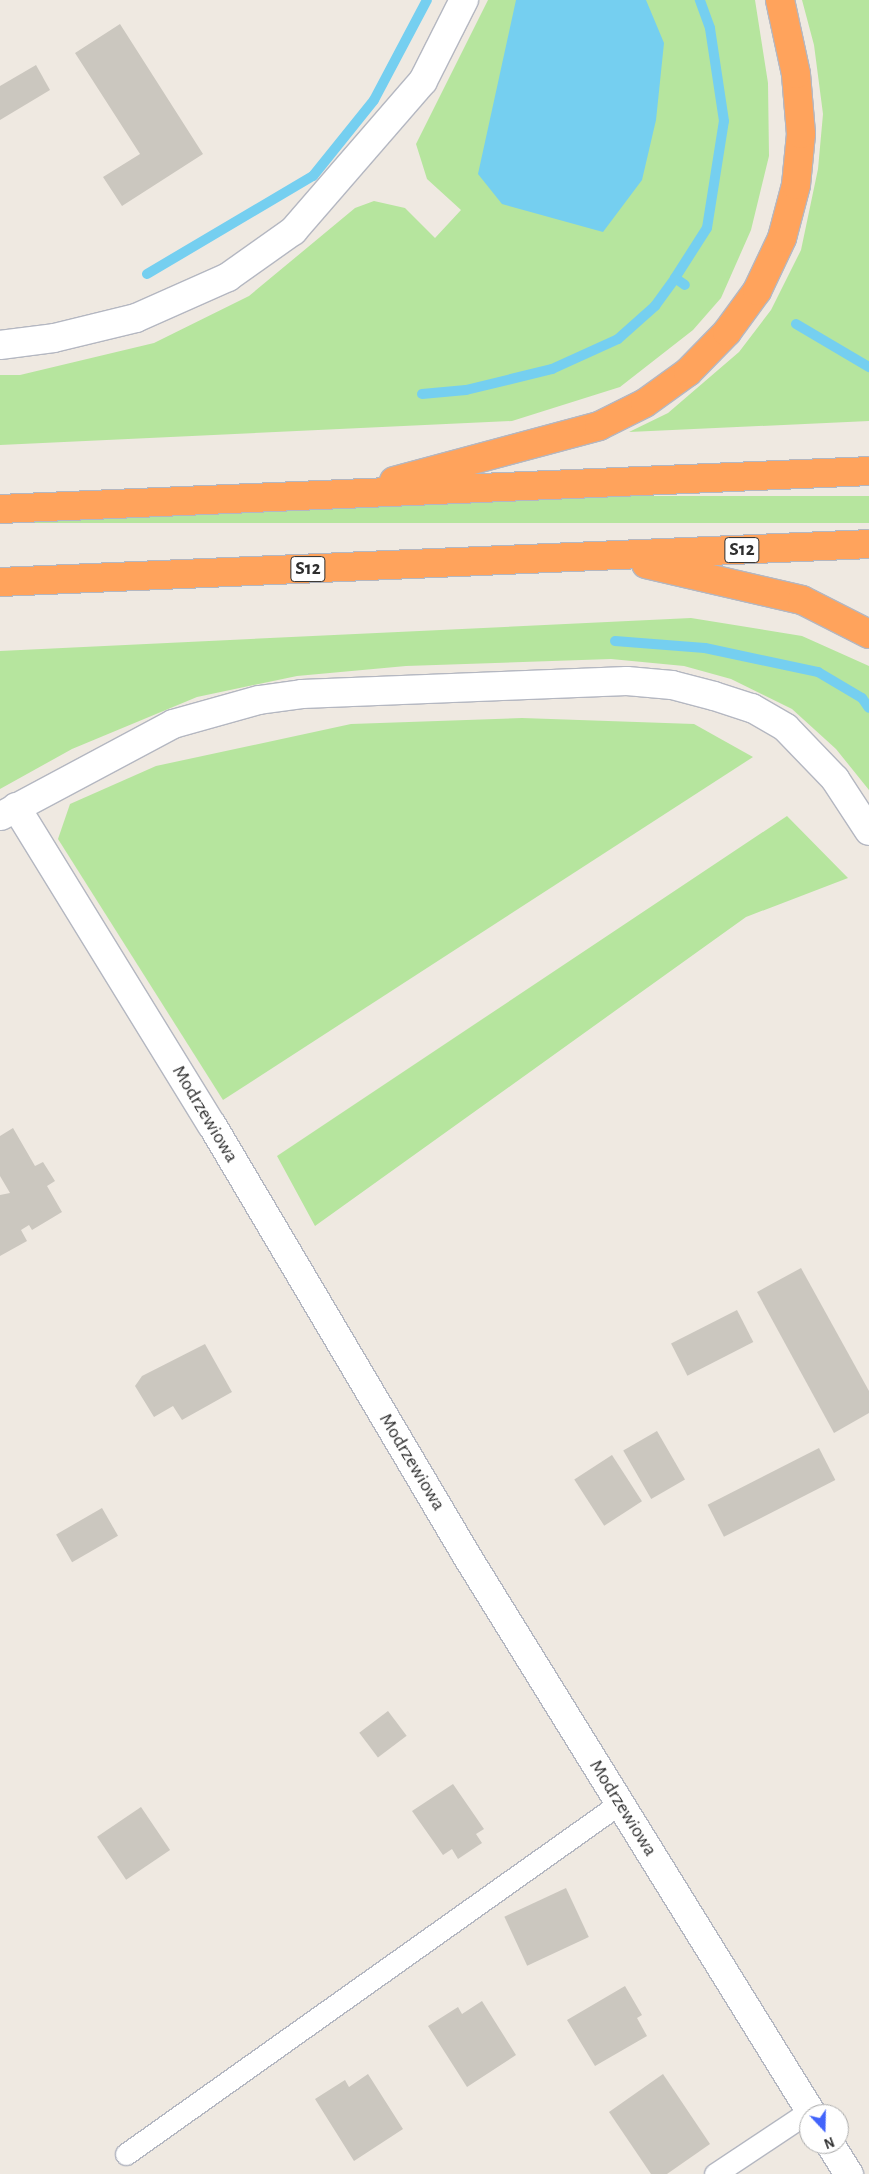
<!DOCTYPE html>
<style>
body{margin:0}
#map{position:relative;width:869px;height:2174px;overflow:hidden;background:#efe9e1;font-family:"Alegreya Sans",sans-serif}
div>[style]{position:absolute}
.green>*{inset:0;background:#b6e59e;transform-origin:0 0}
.water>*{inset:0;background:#75cff0}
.stream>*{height:10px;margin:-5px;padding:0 5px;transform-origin:5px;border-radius:5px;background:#75cff0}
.building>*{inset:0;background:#cbc7bf;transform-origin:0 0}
.roads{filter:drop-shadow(1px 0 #b4b7c1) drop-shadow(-1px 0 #b4b7c1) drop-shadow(0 1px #b4b7c1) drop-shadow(0 -1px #b4b7c1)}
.service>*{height:21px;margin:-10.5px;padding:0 10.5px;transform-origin:10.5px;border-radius:10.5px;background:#fff}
.minor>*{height:28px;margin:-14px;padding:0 14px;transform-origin:14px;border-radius:14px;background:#fff}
.motorway>*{height:28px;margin:-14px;padding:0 14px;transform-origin:14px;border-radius:14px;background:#ffa35c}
span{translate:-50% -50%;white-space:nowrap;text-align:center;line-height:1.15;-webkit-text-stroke:4px #fff;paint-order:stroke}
.shield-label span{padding:1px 4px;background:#fff;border:1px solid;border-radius:4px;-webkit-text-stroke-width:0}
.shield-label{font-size:19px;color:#2e2e2e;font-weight:700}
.street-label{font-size:20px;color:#2e2e2e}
.north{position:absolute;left:799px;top:2104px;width:50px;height:50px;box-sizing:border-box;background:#fff;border:1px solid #ababab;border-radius:50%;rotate:159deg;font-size:14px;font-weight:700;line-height:20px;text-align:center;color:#2e2e2e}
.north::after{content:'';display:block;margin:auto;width:18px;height:22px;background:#4264fb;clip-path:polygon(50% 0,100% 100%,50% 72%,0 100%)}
</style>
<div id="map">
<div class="green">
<div style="clip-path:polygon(488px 0,755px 0,768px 83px,769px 156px,751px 230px,721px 298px,693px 330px,620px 387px,512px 421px,0 445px,0 375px,20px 375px,154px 343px,249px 296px,355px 208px,374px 201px,405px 208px,435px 238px,461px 210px,427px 179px,416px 144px)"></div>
<div style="clip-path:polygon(802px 0,869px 0,869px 421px,629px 432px,668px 413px,739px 352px,771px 310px,801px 250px,818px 169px,823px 114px,814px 45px)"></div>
<div style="left:869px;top:496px;width:27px;height:870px;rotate:90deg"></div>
<div style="clip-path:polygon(691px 618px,802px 636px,869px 666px,869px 790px,836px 749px,792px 709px,731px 679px,684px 666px,611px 659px,406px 666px,297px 676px,197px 697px,72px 749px,0 789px,0 651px)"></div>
<div style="clip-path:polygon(522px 718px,694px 724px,753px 757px,223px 1100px,58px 839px,70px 804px,156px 766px,351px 724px)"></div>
<div style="clip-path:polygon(787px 816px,848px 878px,746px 917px,315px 1226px,277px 1156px)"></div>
</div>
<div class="water">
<div style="clip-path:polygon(516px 0,646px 0,664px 43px,656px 120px,642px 180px,603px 232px,502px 204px,478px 174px)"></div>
</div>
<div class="stream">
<div style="left:147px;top:274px;width:193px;rotate:-30.6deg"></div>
<div style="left:313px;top:176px;width:97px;rotate:-51.2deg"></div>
<div style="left:374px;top:100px;width:113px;rotate:-62.1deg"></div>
<div style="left:675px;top:278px;width:12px;rotate:35deg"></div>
<div style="left:796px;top:324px;width:85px;rotate:30.5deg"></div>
<div style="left:422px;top:394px;width:44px;rotate:-5.2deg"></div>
<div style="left:466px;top:390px;width:89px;rotate:-13.7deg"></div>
<div style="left:552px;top:369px;width:72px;rotate:-24.4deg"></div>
<div style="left:618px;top:339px;width:50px;rotate:-41.7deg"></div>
<div style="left:655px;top:306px;width:34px;rotate:-54deg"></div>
<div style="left:675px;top:278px;width:59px;rotate:-57.4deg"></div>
<div style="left:707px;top:228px;width:108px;rotate:-81deg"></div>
<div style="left:724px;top:121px;width:94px;rotate:-98.6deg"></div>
<div style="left:710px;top:28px;width:30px;rotate:-110deg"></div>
<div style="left:615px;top:641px;width:90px;rotate:4.4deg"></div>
<div style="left:705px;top:648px;width:116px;rotate:12deg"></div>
<div style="left:818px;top:672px;width:51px;rotate:30.6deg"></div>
<div style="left:862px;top:698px;width:12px;rotate:55deg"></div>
</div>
<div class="building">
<div style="clip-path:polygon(120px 24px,203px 154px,122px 206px,103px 177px,140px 154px,75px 53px)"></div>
<div style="clip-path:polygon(36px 65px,50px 90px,0 120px,0 86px)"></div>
<div style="clip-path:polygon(13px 1128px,35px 1166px,43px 1162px,55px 1181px,47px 1186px,62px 1212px,32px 1230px,29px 1225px,21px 1230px,27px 1241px,0 1256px,0 1195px,10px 1193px,0 1176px,0 1136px)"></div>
<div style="clip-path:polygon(801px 1268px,869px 1391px,869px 1413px,834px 1433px,757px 1292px)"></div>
<div style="left:737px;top:1310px;width:36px;height:74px;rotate:63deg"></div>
<div style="clip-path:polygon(205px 1344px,232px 1392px,182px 1420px,173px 1406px,154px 1417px,135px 1386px,142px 1376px)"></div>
<div style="left:657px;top:1431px;width:56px;height:39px;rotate:60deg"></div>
<div style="left:819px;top:1448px;width:36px;height:125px;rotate:63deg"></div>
<div style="left:612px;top:1455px;width:55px;height:45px;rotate:57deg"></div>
<div style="left:102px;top:1508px;width:32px;height:53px;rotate:60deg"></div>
<div style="left:388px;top:1711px;width:31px;height:36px;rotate:53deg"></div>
<div style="clip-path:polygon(453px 1784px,484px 1829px,476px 1834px,482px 1843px,458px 1859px,452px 1849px,443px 1855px,412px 1811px)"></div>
<div style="left:141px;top:1807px;width:52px;height:53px;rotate:56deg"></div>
<div style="left:566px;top:1888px;width:54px;height:68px;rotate:65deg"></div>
<div style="clip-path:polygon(625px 1986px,642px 2015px,637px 2018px,647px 2036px,595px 2066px,567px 2020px)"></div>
<div style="clip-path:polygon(482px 2001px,516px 2055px,467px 2087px,428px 2026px,458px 2007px,462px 2014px)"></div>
<div style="clip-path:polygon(368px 2074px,403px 2129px,354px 2161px,315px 2099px,345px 2080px,349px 2087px)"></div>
<div style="clip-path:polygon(663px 2074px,710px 2144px,667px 2174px,651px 2174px,609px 2112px)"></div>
</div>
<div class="roads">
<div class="service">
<div style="left:126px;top:2154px;width:606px;rotate:-35.39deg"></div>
<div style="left:715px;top:2174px;width:114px;rotate:-33.6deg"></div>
</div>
<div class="minor">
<div style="left:0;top:345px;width:54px;rotate:-7.4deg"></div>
<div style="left:54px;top:338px;width:84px;rotate:-13.7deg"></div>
<div style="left:136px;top:318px;width:101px;rotate:-24deg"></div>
<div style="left:228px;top:277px;width:80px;rotate:-35.3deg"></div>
<div style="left:293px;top:231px;width:198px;rotate:-49.1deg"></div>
<div style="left:423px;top:81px;width:91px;rotate:-63.2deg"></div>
<div style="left:16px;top:807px;width:374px;rotate:58.4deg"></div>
<div style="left:212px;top:1125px;width:497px;rotate:59.4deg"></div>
<div style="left:465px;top:1553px;width:660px;rotate:58.26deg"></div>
<div style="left:1px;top:816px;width:195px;rotate:-28.1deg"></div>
<div style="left:173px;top:724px;width:89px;rotate:-15.6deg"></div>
<div style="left:259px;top:700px;width:43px;rotate:-7.9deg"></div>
<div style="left:302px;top:694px;width:325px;rotate:-2.3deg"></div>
<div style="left:627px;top:681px;width:45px;rotate:5.1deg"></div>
<div style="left:672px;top:685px;width:43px;rotate:14.7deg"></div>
<div style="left:714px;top:696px;width:40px;rotate:18deg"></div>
<div style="left:752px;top:708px;width:39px;rotate:30deg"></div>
<div style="left:786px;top:728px;width:71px;rotate:46.1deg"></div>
<div style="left:835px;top:779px;width:62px;rotate:56.8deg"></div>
<div style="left:830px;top:2144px;width:36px;rotate:58deg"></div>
</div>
<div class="motorway">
<div style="left:394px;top:481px;width:212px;rotate:-15deg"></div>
<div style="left:599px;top:426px;width:51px;rotate:-26.6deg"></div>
<div style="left:645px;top:403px;width:53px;rotate:-35.8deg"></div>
<div style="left:688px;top:372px;width:56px;rotate:-45.7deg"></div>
<div style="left:727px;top:332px;width:51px;rotate:-53.8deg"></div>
<div style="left:757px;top:291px;width:59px;rotate:-64.7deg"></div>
<div style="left:782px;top:238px;width:55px;rotate:-75.2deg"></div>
<div style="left:796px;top:185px;width:51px;rotate:-84.4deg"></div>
<div style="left:801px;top:134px;width:60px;rotate:-94.8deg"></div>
<div style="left:796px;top:74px;width:76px;rotate:-102.2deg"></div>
<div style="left:0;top:509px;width:870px;rotate:-2.5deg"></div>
<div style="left:646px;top:564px;width:160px;rotate:13deg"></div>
<div style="left:802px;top:600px;width:75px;rotate:26.9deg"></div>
<div style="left:0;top:582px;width:870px;rotate:-2.5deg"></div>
</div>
</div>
<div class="shield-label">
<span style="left:742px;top:550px">S12</span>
<span style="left:308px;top:569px">S12</span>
</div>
<div class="street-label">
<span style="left:205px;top:1114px;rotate:59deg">Modrzewiowa</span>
<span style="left:412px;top:1462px;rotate:59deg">Modrzewiowa</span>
<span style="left:623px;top:1808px;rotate:58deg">Modrzewiowa</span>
</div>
<div class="north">N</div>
</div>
